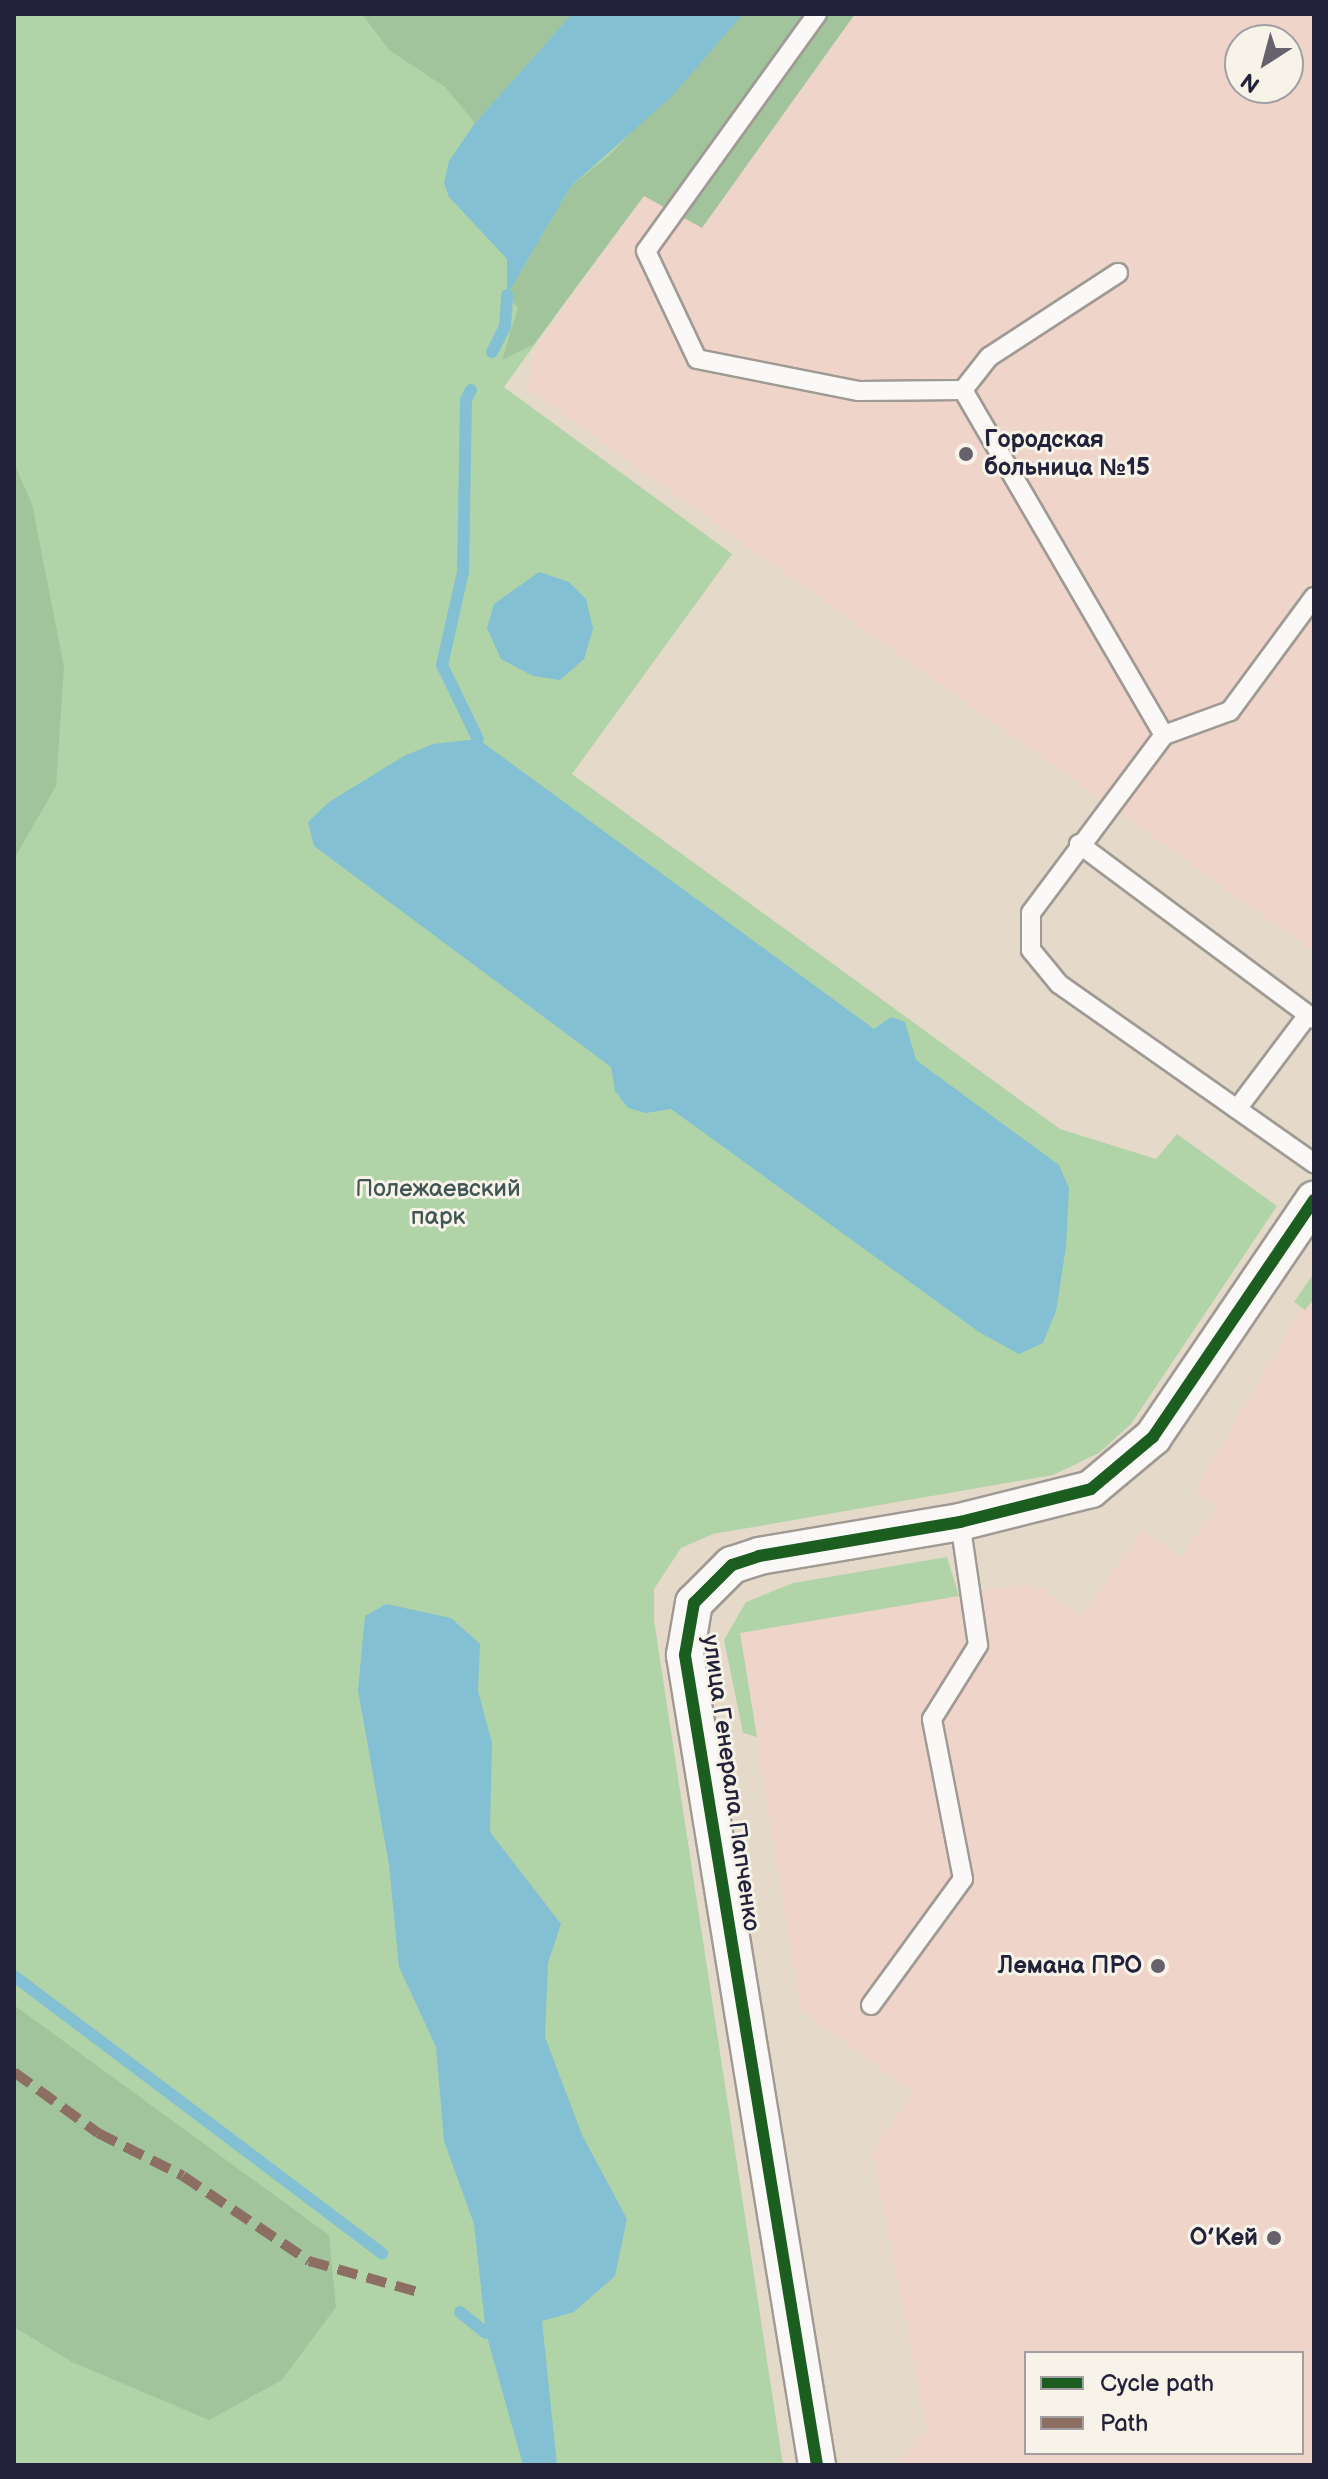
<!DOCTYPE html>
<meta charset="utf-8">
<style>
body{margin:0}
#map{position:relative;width:1328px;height:2479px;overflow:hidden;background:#e5daca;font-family:"Balsamiq Sans",sans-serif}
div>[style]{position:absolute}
.built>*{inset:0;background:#efd4ca}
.green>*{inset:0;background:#b0d4a8}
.forest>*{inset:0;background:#a2c49d}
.water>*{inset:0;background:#83c0d3}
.stream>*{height:12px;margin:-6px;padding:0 6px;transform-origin:6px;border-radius:6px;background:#83c0d3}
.roads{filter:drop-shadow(2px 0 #a09a94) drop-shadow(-2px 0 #a09a94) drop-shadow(0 2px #a09a94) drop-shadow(0 -2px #a09a94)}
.service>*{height:18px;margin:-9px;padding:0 9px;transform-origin:9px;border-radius:9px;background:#fbf9f7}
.minor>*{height:36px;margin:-18px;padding:0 18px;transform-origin:18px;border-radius:18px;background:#fbf9f7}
.quiet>*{height:10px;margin-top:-5px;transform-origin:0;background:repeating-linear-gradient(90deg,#8d6e63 0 20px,transparent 0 30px)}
.cycleway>*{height:12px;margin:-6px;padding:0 6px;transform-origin:6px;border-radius:6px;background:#1b5e20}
.dots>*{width:22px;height:22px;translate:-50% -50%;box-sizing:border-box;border:4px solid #f7f3e8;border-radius:50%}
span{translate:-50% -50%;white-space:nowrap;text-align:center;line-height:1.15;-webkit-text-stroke:6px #f7f3e8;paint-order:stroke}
.poi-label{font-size:24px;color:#22223b;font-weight:700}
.left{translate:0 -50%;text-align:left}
.right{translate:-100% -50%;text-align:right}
.park-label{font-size:24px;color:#405654}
.street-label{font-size:24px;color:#22223b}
.frame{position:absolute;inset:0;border:16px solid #22223b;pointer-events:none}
.legend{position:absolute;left:1024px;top:2351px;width:280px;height:104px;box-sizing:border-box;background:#f7f3e8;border:2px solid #a29fa3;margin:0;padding:10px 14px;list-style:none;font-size:24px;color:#22223b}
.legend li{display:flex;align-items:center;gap:16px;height:40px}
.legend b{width:40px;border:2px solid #a29fa3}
.north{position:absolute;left:1224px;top:24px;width:80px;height:80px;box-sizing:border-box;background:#f7f3e8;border:2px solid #a29fa3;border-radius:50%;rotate:216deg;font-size:22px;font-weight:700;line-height:32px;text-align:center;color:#22223b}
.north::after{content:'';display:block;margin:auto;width:28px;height:36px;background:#66626d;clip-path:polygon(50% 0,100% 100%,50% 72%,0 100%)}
</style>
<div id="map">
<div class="built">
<div style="clip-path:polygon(evenodd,775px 14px,1314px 14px,1314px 952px,528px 389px,535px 348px,775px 14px,1240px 40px,1288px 40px,1288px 88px,1240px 88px,1240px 40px)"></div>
<div style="clip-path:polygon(evenodd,1314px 1288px,1314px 2465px,894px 2465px,927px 2430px,872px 2151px,913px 2093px,801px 2010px,739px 1633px,1024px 1584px,1044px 1589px,1082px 1616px,1143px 1530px,1181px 1557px,1217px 1507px,1195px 1490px,1314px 1288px,1026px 2353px,1302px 2353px,1302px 2453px,1026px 2453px,1026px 2353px)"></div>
</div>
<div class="green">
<div style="clip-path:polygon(14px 14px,774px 14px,504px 387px,732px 554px,572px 774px,1060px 1129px,1156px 1159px,1177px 1134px,1277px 1206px,1131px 1424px,1099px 1453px,1053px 1475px,713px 1534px,681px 1548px,654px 1589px,654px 1620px,783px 2465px,14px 2465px)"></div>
<div style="clip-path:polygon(1314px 1273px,1314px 1299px,1305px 1310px,1294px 1302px)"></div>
<div style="clip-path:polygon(947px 1557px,959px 1596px,740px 1633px,757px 1737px,743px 1733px,724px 1640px,746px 1602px,793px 1583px)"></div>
</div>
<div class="forest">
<div style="clip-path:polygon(362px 14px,572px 14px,475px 123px,445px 87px,389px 50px)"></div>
<div style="clip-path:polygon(743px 14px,855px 14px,702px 228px,644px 196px,534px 344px,502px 360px,518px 308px,507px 295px,571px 186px,609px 156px)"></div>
<div style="clip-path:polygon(14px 463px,32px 504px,64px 667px,56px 786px,14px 859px)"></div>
<div style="clip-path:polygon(14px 2005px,329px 2235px,336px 2307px,282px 2380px,209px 2420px,72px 2362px,14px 2327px)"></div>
</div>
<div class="water">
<div style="clip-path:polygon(572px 14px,743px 14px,671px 97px,571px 186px,507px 295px,507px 259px,449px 197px,444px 183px,449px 161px,475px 123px)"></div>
<div style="clip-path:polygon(539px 572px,569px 582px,586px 599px,593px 629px,584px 659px,560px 680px,533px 676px,501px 659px,487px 628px,494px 604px)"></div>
<div style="clip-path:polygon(478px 739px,874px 1029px,891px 1017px,905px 1022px,916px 1060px,1059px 1165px,1069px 1188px,1066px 1247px,1056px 1311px,1043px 1343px,1019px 1354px,979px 1332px,671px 1109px,646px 1113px,628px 1108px,615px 1091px,611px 1067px,314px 846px,308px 822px,329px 802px,404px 756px,433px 744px)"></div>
<div style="clip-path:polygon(386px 1604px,451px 1618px,480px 1644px,478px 1691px,492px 1743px,490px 1832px,561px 1924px,548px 1963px,545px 2037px,582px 2135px,627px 2219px,615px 2276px,574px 2312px,542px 2321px,557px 2465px,523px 2465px,486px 2333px,474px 2224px,444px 2141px,436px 2047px,399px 1967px,389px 1865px,358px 1690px,365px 1616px)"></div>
</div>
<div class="stream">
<div style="left:492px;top:352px;width:28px;rotate:-63deg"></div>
<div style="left:505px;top:327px;width:32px;rotate:-86deg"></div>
<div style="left:471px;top:390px;width:11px;rotate:117deg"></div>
<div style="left:466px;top:400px;width:172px;rotate:91deg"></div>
<div style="left:463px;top:572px;width:95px;rotate:102.7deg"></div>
<div style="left:442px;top:665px;width:82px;rotate:64.1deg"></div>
<div style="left:14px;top:1976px;width:461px;rotate:37deg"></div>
<div style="left:460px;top:2312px;width:33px;rotate:39deg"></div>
</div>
<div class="roads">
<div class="service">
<div style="left:817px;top:14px;width:292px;rotate:125.8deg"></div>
<div style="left:646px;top:251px;width:119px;rotate:64.7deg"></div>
<div style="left:697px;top:359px;width:165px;rotate:11.2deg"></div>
<div style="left:859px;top:391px;width:104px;rotate:-0.6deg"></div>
<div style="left:963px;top:390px;width:399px;rotate:59.8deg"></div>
<div style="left:963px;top:390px;width:42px;rotate:-51.8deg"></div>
<div style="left:989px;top:357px;width:154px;rotate:-33.1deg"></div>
<div style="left:1314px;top:597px;width:142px;rotate:126.4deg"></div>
<div style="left:1230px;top:711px;width:70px;rotate:160deg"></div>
<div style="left:1164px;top:735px;width:222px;rotate:126.8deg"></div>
<div style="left:1031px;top:913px;width:37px;rotate:90deg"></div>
<div style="left:1031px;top:950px;width:44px;rotate:50.5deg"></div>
<div style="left:1059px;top:984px;width:312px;rotate:35.1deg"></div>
<div style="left:1079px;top:844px;width:293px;rotate:36.7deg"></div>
<div style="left:1237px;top:1109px;width:116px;rotate:-53deg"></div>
<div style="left:871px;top:2005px;width:156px;rotate:-53.9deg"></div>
<div style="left:963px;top:1879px;width:163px;rotate:-101deg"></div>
<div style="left:932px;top:1719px;width:87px;rotate:-58.1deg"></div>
<div style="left:978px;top:1645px;width:124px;rotate:-98.3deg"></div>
</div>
<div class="minor">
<div style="left:817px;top:2465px;width:821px;rotate:-99.26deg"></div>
<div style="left:685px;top:1655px;width:53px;rotate:-80.2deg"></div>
<div style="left:694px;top:1603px;width:54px;rotate:-45deg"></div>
<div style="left:732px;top:1565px;width:28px;rotate:-18deg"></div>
<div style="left:759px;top:1556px;width:204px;rotate:-9.6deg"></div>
<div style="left:960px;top:1522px;width:135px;rotate:-14.1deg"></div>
<div style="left:1091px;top:1489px;width:81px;rotate:-40deg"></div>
<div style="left:1153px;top:1437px;width:287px;rotate:-55.8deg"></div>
</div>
</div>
<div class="quiet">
<div style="left:14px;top:2072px;width:104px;rotate:36deg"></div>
<div style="left:98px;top:2133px;width:95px;rotate:26.8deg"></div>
<div style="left:183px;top:2176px;width:152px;rotate:34deg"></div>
<div style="left:309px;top:2261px;width:116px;rotate:15.9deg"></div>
</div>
<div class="cycleway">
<div style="left:817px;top:2465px;width:821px;rotate:-99.26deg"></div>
<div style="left:685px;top:1655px;width:53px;rotate:-80.2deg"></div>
<div style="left:694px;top:1603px;width:54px;rotate:-45deg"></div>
<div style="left:732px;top:1565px;width:28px;rotate:-18deg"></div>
<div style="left:759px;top:1556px;width:204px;rotate:-9.6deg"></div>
<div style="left:960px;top:1522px;width:135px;rotate:-14.1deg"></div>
<div style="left:1091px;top:1489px;width:81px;rotate:-40deg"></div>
<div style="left:1153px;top:1437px;width:287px;rotate:-55.8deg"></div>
</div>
<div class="dots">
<div style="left:966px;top:454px;background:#66626d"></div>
<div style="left:1158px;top:1966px;background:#66626d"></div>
<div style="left:1274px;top:2238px;background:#66626d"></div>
</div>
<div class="poi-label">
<span class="left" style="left:984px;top:454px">Городская<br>больница №15</span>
<span class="right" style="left:1142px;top:1966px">Лемана ПРО</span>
<span class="right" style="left:1258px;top:2238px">О’Кей</span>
</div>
<div class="park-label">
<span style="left:438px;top:1203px">Полежаевский<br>парк</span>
</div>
<div class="street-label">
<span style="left:731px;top:1783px;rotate:82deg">улица Генерала Папченко</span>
</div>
<div class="frame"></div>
<ul class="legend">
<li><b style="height:10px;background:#1b5e20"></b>Cycle path</li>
<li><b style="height:10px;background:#8d6e63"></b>Path</li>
</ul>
<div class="north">N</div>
</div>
